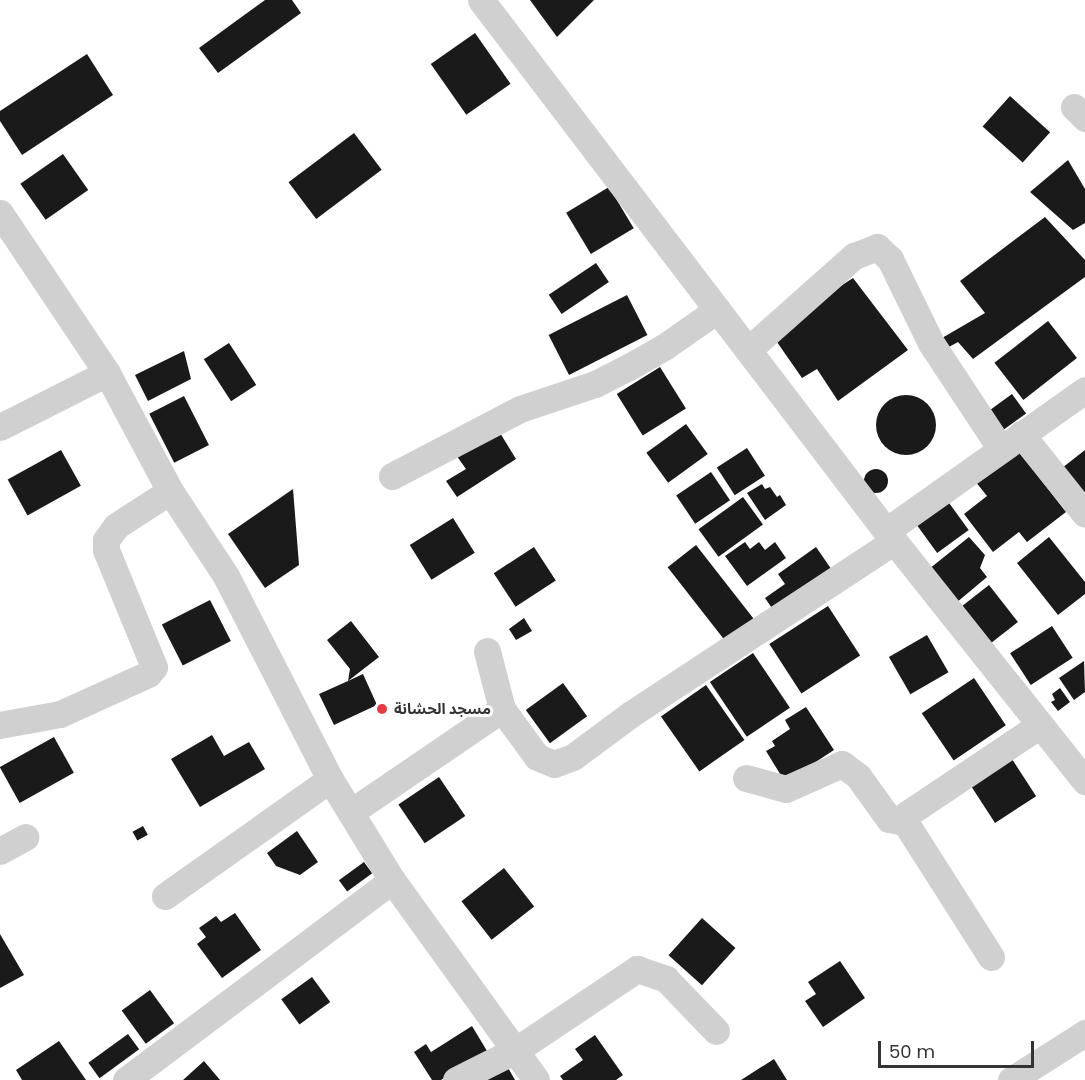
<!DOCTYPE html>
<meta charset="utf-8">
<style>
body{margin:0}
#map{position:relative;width:1085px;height:1080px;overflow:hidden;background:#fff;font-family:Poppins,"Noto Sans Arabic",sans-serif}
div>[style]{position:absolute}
.building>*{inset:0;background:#1a1a1a;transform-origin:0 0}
.round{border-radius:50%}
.minor>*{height:27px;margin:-13.5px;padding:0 13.5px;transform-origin:13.5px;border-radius:13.5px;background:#d0d0d0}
.dots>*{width:16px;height:16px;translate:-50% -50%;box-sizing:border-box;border:3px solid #fff;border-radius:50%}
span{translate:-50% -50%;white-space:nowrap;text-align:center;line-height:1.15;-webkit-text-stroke:6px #fff;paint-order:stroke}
.poi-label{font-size:15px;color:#333;font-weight:700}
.left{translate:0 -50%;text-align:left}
.scale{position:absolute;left:878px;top:1041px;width:156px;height:27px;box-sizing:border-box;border:3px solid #333;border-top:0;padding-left:8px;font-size:18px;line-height:21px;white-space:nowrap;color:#333;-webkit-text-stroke:4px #fff;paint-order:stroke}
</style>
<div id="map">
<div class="building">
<div style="clip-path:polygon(265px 0,292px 0,301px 13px,218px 73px,199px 48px)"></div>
<div style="clip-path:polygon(530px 0,594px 0,557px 37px)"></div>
<div style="left:475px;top:33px;width:62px;height:54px;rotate:55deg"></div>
<div style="clip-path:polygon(87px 54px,113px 95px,22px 155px,0 121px,0 111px)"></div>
<div style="left:1010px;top:96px;width:54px;height:41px;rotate:42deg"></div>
<div style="left:354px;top:133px;width:46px;height:82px;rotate:53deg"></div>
<div style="left:63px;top:154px;width:44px;height:52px;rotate:55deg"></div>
<div style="clip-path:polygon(1068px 160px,1085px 189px,1085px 223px,1073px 230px,1030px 192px)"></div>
<div style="left:609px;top:187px;width:48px;height:50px;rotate:59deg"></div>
<div style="clip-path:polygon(1045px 217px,1085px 260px,1085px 277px,973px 359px,958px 342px,947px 348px,942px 338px,985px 313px,960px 281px)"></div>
<div style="left:596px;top:263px;width:23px;height:57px;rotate:56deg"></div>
<div style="clip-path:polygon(853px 278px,908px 350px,838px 401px,817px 369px,802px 378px,770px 332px)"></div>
<div style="left:627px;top:295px;width:45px;height:88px;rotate:63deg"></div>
<div style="left:1048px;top:321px;width:47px;height:68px;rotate:52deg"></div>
<div style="left:229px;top:343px;width:50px;height:30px;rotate:57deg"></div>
<div style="clip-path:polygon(184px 351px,191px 379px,148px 401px,135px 375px)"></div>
<div style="left:660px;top:367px;width:49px;height:51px;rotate:58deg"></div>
<div style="left:1012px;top:394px;width:24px;height:39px;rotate:54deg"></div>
<div class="round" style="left:876px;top:395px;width:60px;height:60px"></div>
<div style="left:184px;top:396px;width:55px;height:39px;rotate:63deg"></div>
<div style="left:686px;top:424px;width:37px;height:49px;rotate:54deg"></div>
<div style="clip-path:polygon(497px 428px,516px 459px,457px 497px,446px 481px,466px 469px,456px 455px)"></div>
<div style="clip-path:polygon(1013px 444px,1066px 512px,1027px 542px,1019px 532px,993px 552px,964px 514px,987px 496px,971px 476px)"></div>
<div style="left:747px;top:448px;width:33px;height:36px;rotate:57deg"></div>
<div style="left:61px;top:450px;width:41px;height:61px;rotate:61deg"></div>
<div style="clip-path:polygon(1085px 450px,1085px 498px,1062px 468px)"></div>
<div class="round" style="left:864px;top:469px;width:24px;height:24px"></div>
<div style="left:711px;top:472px;width:34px;height:42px;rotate:56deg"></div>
<div style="clip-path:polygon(762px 484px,765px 489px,770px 487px,777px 497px,780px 495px,786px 505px,765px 520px,747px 493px)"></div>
<div style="clip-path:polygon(293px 489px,299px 565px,265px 588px,228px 534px)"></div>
<div style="left:944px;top:496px;width:42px;height:39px;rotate:54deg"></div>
<div style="left:743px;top:497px;width:34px;height:55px;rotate:54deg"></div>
<div style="left:453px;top:518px;width:41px;height:51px;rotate:58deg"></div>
<div style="clip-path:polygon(969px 537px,985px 555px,980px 568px,987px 577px,956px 603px,929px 569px)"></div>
<div style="clip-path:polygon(1049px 537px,1085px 582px,1085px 594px,1058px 615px,1017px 563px)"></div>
<div style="clip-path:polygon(745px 542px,750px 549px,759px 542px,765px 550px,775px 542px,786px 558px,747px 586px,725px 556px)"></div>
<div style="left:696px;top:545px;width:94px;height:36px;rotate:52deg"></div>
<div style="left:534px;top:547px;width:40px;height:48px;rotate:57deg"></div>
<div style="clip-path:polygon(816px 547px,834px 573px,776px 614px,765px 598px,785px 584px,778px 574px)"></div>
<div style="left:989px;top:585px;width:47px;height:43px;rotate:52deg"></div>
<div style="left:210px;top:600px;width:46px;height:54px;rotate:63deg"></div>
<div style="left:828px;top:606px;width:59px;height:70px;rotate:57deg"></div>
<div style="clip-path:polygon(524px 618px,532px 631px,516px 640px,509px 629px)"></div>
<div style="clip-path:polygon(351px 621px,379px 657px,348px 681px,363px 674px,377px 705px,334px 725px,319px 694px,348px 681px,350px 669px,327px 640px)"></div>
<div style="left:1052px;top:626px;width:38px;height:50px;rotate:57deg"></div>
<div style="left:927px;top:635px;width:43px;height:44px;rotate:60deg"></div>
<div style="left:753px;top:653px;width:66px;height:52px;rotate:56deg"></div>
<div style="clip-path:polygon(1084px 661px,1085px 692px,1074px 700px,1059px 678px)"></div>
<div style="left:974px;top:678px;width:57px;height:63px;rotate:56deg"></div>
<div style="left:563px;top:683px;width:41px;height:46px;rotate:54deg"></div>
<div style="left:706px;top:685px;width:67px;height:55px;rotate:55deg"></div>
<div style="clip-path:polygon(1060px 688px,1070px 702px,1058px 711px,1051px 702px,1055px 700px,1052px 694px)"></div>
<div style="clip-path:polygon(806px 707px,834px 750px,785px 782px,766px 751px,775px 746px,772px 741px,790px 729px,785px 720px)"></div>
<div style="clip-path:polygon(212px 735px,224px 756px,249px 742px,265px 769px,200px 807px,171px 759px)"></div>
<div style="left:54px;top:737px;width:41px;height:62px;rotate:61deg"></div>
<div style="left:1010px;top:756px;width:48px;height:49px;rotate:57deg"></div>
<div style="left:439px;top:777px;width:47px;height:49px;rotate:56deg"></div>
<div style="left:143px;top:826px;width:10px;height:12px;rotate:61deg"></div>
<div style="clip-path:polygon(297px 831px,318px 862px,300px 875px,276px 866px,267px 853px)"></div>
<div style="left:364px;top:862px;width:14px;height:31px;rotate:54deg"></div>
<div style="left:504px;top:868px;width:49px;height:54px;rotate:52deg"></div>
<div style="clip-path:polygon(235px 913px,261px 950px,222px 978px,197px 944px,206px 937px,199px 928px,216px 916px,221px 922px)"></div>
<div style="left:702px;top:918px;width:45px;height:50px;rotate:42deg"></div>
<div style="clip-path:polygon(0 934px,24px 975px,0 988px)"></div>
<div style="clip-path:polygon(840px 961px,865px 998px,823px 1027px,805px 1001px,816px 994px,808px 982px)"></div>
<div style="left:312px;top:977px;width:31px;height:38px;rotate:54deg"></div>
<div style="left:150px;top:990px;width:41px;height:35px;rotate:54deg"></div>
<div style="clip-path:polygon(472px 1026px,487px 1051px,441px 1080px,432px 1080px,414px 1052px,426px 1044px,431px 1052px)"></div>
<div style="left:128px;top:1034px;width:19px;height:49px;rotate:54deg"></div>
<div style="clip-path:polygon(595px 1035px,623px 1075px,616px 1080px,563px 1080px,560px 1076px,583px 1060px,575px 1049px)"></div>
<div style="clip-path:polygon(59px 1041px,86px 1080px,22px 1080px,16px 1070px)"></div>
<div style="clip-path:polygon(774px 1059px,787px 1080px,741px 1080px)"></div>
<div style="clip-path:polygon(204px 1061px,220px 1080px,183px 1080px)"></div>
<div style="clip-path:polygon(507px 1066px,515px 1080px,482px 1080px)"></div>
</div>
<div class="minor">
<div style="left:481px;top:0;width:668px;rotate:52.67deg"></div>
<div style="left:886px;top:531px;width:320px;rotate:51.5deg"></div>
<div style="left:1074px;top:107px;width:16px;rotate:45deg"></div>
<div style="left:0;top:213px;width:192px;rotate:56.2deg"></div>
<div style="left:107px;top:373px;width:134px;rotate:61.9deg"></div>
<div style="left:170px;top:491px;width:102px;rotate:56.6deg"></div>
<div style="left:226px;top:576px;width:228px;rotate:62.9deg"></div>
<div style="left:330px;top:779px;width:119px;rotate:58.5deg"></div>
<div style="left:392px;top:880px;width:246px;rotate:54.2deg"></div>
<div style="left:748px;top:350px;width:142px;rotate:-41.6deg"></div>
<div style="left:854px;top:256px;width:25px;rotate:-21deg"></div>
<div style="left:877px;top:247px;width:18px;rotate:43deg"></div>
<div style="left:890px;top:259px;width:93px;rotate:64deg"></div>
<div style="left:931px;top:343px;width:127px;rotate:56.6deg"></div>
<div style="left:0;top:427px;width:120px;rotate:-26.8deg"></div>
<div style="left:1021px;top:434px;width:102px;rotate:51.3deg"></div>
<div style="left:392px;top:476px;width:144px;rotate:-27.6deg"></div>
<div style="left:520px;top:409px;width:79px;rotate:-18.4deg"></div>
<div style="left:595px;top:384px;width:36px;rotate:-27deg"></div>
<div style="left:627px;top:368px;width:43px;rotate:-29.6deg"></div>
<div style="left:664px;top:347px;width:65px;rotate:-34.9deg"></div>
<div style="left:886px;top:531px;width:244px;rotate:-35.3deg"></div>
<div style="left:487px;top:651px;width:60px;rotate:75.5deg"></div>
<div style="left:502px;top:709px;width:59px;rotate:53.9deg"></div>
<div style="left:537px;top:757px;width:18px;rotate:22deg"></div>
<div style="left:554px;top:764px;width:20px;rotate:-20deg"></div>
<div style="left:573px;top:757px;width:72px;rotate:-36.6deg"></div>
<div style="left:631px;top:714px;width:315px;rotate:-33.3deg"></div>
<div style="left:0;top:725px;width:61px;rotate:-10.4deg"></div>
<div style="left:60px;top:714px;width:97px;rotate:-24.4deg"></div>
<div style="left:148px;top:674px;width:9px;rotate:-49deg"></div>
<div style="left:154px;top:667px;width:126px;rotate:-112.3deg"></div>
<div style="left:106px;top:550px;width:10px;rotate:-90deg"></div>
<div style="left:106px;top:540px;width:17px;rotate:-54deg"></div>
<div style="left:116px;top:526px;width:64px;rotate:-32.9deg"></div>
<div style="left:746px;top:778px;width:41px;rotate:15.4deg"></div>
<div style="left:786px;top:789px;width:61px;rotate:-24.1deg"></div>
<div style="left:842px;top:764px;width:20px;rotate:37deg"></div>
<div style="left:858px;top:776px;width:53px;rotate:54.2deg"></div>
<div style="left:889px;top:819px;width:16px;rotate:11deg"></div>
<div style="left:351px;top:812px;width:183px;rotate:-34.3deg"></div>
<div style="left:0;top:851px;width:29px;rotate:-29deg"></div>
<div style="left:165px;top:896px;width:202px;rotate:-35.3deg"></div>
<div style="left:991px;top:957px;width:160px;rotate:-122.5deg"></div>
<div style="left:905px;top:822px;width:8px;rotate:-76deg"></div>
<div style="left:907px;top:814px;width:160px;rotate:-33.8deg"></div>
<div style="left:126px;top:1080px;width:333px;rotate:-36.9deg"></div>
<div style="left:456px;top:1080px;width:67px;rotate:-26.6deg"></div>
<div style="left:516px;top:1050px;width:146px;rotate:-33.8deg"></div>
<div style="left:637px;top:969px;width:31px;rotate:19deg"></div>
<div style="left:666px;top:979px;width:72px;rotate:46.1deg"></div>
<div style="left:1011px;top:1080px;width:88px;rotate:-32.4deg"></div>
</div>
<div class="dots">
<div style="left:382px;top:709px;background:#e63946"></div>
</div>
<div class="poi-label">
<span class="left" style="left:394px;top:709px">مسجد الحشانة</span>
</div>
<div class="scale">50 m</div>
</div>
